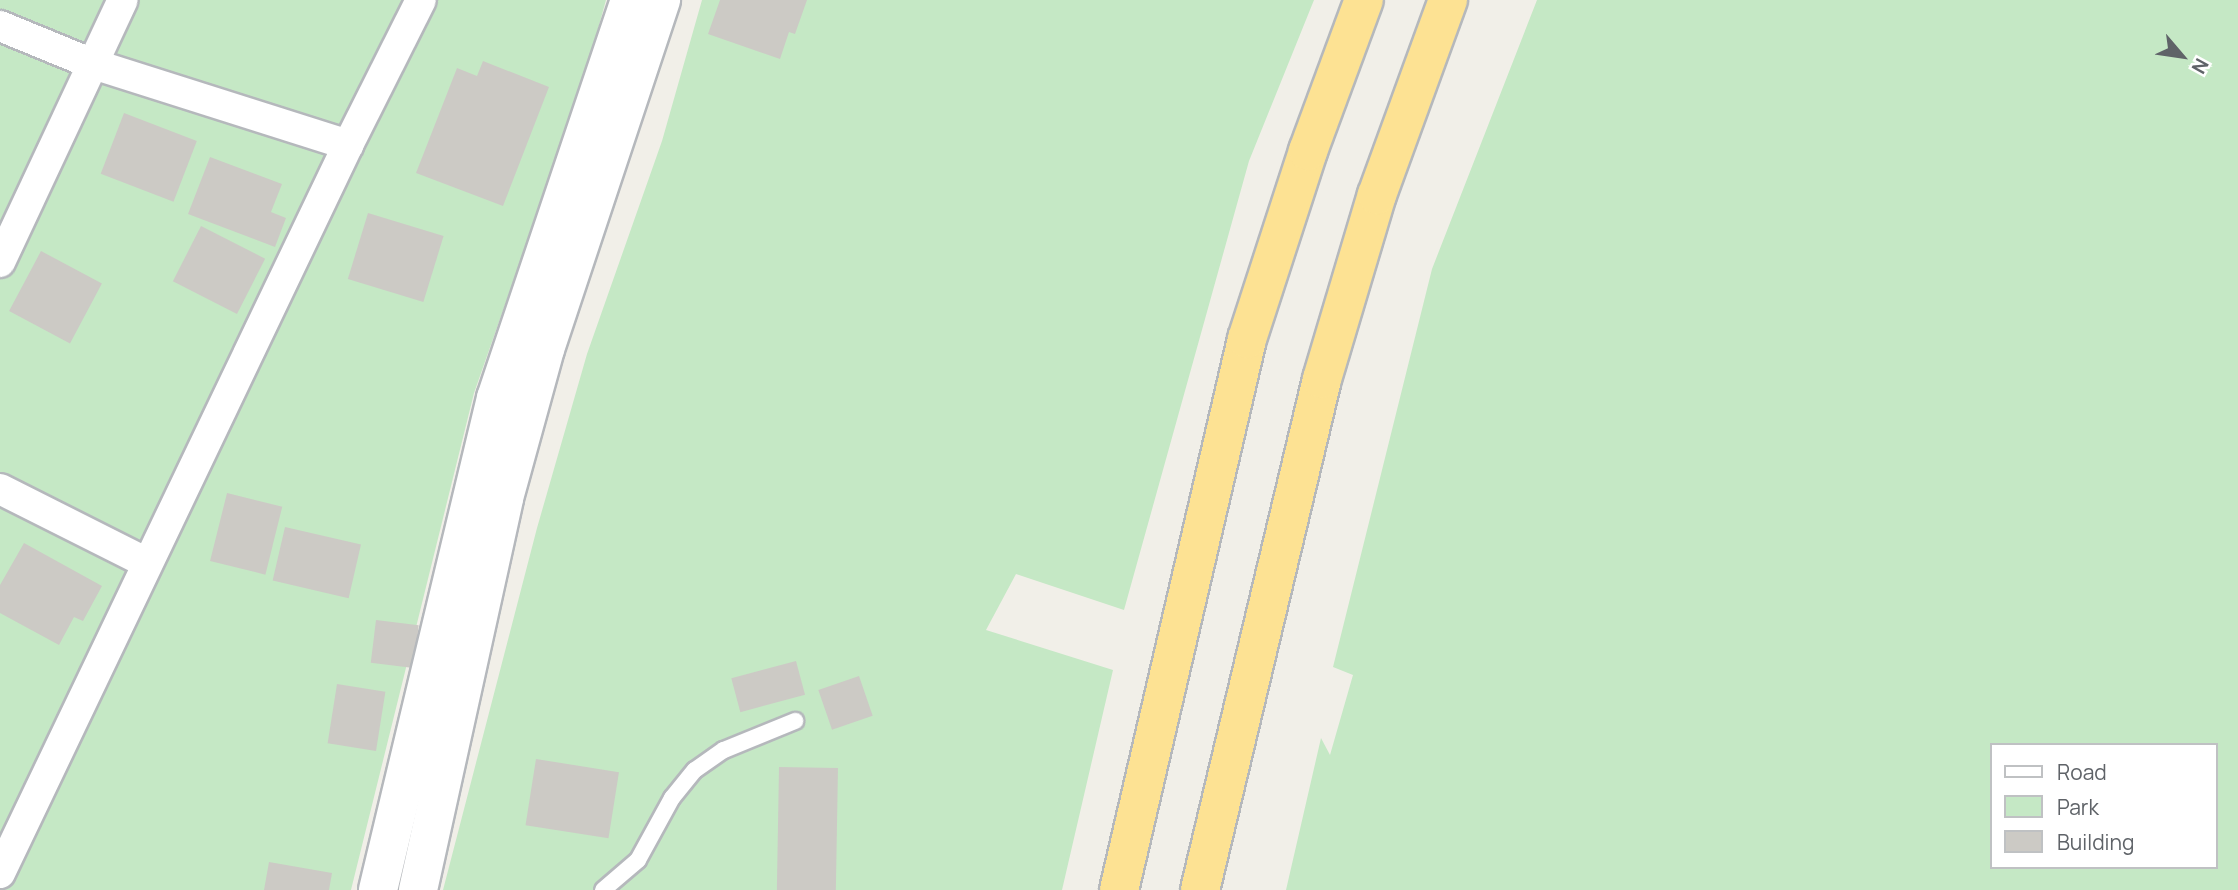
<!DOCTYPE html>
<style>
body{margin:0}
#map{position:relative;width:2238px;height:890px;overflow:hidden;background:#f1efe8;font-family:Manrope,sans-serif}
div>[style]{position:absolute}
.green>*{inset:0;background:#c5e8c5}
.building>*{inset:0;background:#cccac5;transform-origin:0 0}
.roads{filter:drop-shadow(2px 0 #b5b8bc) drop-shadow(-2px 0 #b5b8bc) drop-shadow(0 2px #b5b8bc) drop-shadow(0 -2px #b5b8bc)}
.service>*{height:16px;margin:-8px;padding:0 8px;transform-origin:8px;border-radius:8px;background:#fff}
.minor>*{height:30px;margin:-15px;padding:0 15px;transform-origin:15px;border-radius:15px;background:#fff}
.secondary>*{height:38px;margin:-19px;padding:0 19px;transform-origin:19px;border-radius:19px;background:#fff}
.motorway>*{height:38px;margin:-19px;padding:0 19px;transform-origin:19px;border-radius:19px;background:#fde293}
span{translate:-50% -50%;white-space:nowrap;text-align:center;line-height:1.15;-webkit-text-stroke:7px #fff;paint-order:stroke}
.legend{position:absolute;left:1990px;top:743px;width:228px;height:126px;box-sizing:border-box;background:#fff;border:2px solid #bfc1c3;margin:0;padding:9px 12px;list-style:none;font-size:21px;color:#5f6368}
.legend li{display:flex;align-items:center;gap:14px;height:35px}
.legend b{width:35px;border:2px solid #bfc1c3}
.north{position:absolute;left:2147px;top:21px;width:70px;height:70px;-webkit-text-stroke:5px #fff;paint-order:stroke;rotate:119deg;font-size:19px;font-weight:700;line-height:28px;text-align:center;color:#5f6368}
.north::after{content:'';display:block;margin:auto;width:24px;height:32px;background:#5f6368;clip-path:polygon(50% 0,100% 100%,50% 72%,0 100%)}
</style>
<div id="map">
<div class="green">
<div style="clip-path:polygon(0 0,606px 0,584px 80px,474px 393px,351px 890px,0 890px)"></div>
<div style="clip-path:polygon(702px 0,1314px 0,1249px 161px,1124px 610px,1016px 574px,986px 630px,1113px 670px,1062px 890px,443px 890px,537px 528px,587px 354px,662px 141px)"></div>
<div style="clip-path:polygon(evenodd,1537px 0,2238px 0,2238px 890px,1286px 890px,1321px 738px,1330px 755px,1353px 675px,1333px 667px,1432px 269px,1537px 0,1991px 745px,2215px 745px,2215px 867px,1991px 867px,1991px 745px)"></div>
</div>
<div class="building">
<div style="clip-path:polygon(720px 0,807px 0,795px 34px,789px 32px,780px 59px,708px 34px)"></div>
<div style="clip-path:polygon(483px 61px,549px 87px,503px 206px,416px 173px,457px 68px,477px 76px)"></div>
<div style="left:124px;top:113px;width:78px;height:65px;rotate:21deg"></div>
<div style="clip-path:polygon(210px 157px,282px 184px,271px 212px,286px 218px,275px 247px,188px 214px)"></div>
<div style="left:368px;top:213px;width:79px;height:69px;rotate:17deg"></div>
<div style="left:201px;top:226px;width:72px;height:62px;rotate:27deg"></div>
<div style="left:41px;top:251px;width:69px;height:68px;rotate:28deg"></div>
<div style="left:227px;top:493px;width:57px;height:70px;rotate:14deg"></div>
<div style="left:285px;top:527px;width:78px;height:55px;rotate:13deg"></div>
<div style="clip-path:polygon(24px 543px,102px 586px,83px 621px,74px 617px,59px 645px,0 613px,0 585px)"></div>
<div style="left:376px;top:620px;width:43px;height:43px;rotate:7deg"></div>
<div style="left:796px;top:661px;width:35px;height:67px;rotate:75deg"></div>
<div style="left:859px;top:676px;width:42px;height:43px;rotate:71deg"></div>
<div style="left:337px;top:684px;width:49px;height:60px;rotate:9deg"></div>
<div style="left:536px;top:759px;width:84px;height:67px;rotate:9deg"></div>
<div style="left:779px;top:767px;width:59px;height:123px;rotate:1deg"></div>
<div style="clip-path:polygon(269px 862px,332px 873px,329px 890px,264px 890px)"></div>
</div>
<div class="roads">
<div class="service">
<div style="left:603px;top:890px;width:46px;rotate:-40.6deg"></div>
<div style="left:638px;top:860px;width:71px;rotate:-61.3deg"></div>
<div style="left:672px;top:798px;width:36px;rotate:-51deg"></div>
<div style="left:695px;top:770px;width:35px;rotate:-35deg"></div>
<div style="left:724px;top:750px;width:77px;rotate:-22.2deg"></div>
</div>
<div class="minor">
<div style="left:0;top:26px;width:97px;rotate:22.3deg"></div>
<div style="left:90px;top:63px;width:271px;rotate:17.6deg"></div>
<div style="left:0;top:262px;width:289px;rotate:-64.9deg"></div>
<div style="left:0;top:489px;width:165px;rotate:26.7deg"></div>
<div style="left:0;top:873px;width:807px;rotate:-64.45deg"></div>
<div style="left:348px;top:145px;width:162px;rotate:-63.3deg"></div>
</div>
<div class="secondary">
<div style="left:378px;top:890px;width:506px;rotate:-76.51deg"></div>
<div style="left:496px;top:398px;width:420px;rotate:-71.4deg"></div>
<div style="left:418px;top:890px;width:401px;rotate:-77.6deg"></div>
<div style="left:504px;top:498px;width:155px;rotate:-74.6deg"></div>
<div style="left:545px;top:349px;width:368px;rotate:-71.6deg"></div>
</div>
<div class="motorway">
<div style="left:1119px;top:890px;width:566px;rotate:-76.92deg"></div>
<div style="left:1247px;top:339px;width:198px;rotate:-72deg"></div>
<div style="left:1308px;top:151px;width:161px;rotate:-69.7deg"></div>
<div style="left:1200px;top:890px;width:525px;rotate:-76.57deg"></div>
<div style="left:1322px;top:379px;width:192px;rotate:-73.4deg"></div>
<div style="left:1377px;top:195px;width:208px;rotate:-70deg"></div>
</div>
</div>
<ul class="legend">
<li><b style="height:9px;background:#fff"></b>Road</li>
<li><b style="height:19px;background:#c5e8c5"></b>Park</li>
<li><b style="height:19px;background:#cccac5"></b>Building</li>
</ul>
<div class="north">N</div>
</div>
